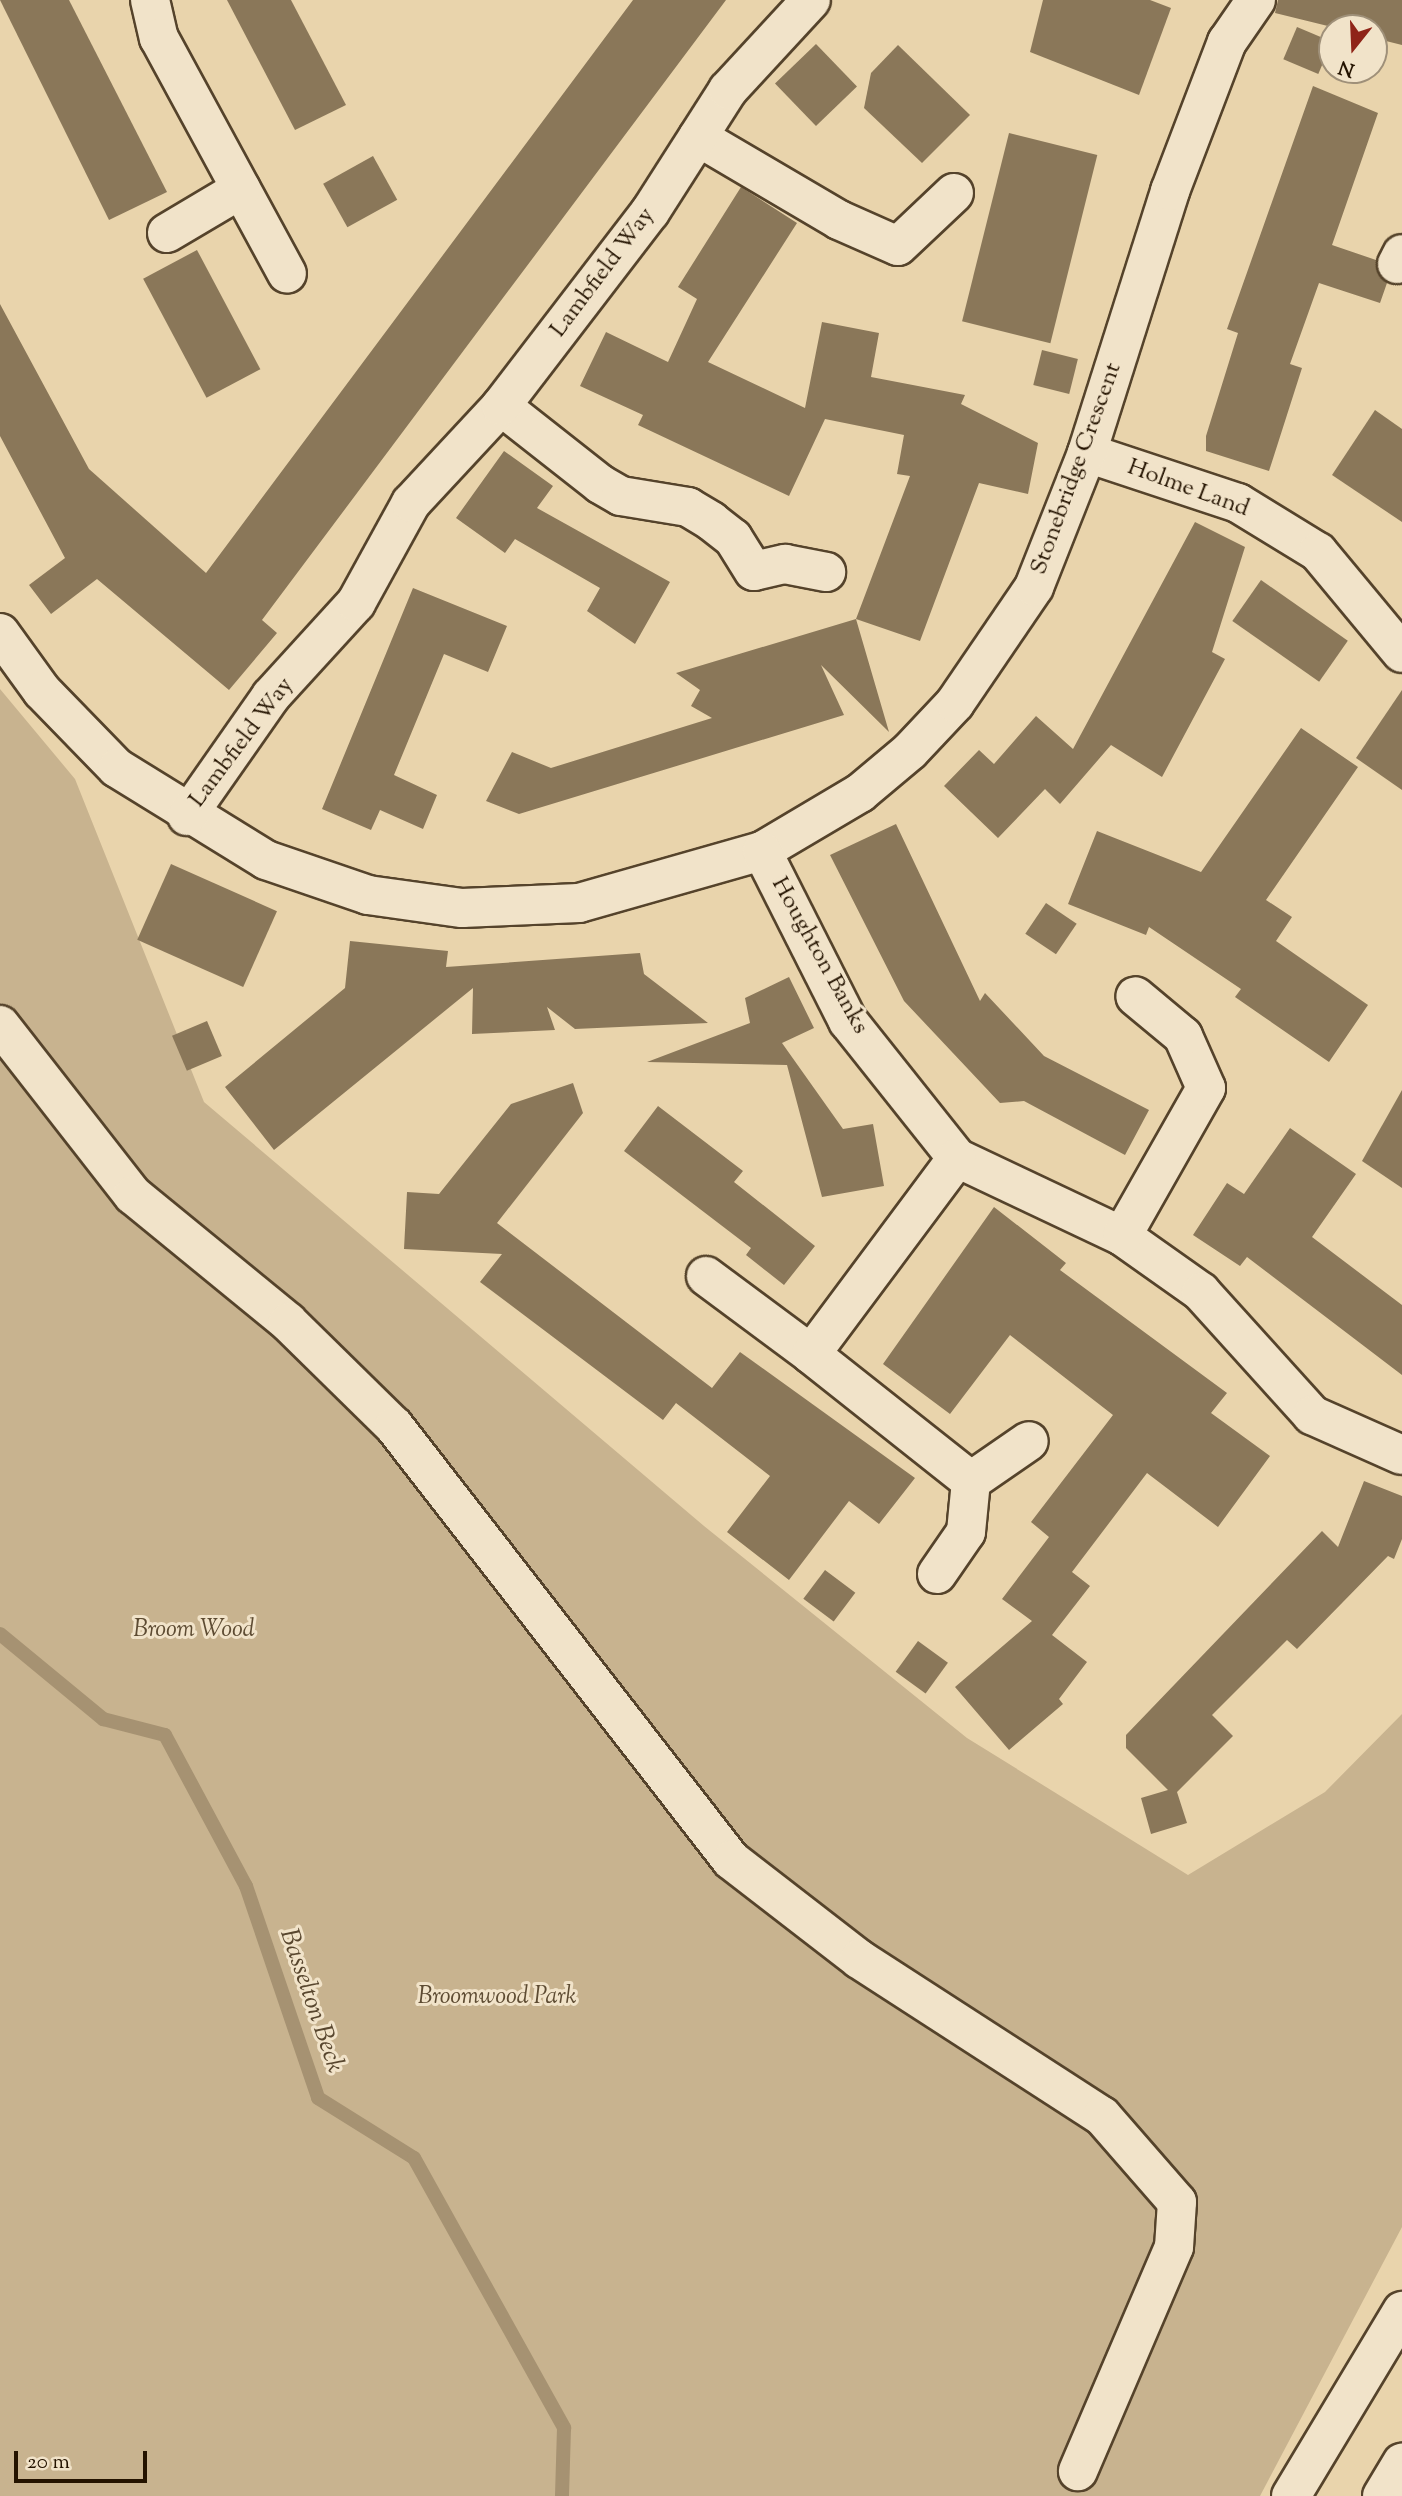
<!DOCTYPE html>
<style>
body{margin:0}
#map{position:relative;width:1402px;height:2496px;overflow:hidden;background:#e9d4ac;font-family:"Sorts Mill Goudy",serif}
div>[style]{position:absolute}
.green>*{inset:0;background:#c8b38f}
.stream>*{height:14px;margin:-7px;padding:0 7px;transform-origin:7px;border-radius:7px;background:#a69272}
.building>*{inset:0;background:#8a7759;transform-origin:0 0}
.roads{filter:drop-shadow(2px 0 #55432b) drop-shadow(-2px 0 #55432b) drop-shadow(0 2px #55432b) drop-shadow(0 -2px #55432b)}
.minor>*{height:38px;margin:-19px;padding:0 19px;transform-origin:19px;border-radius:19px;background:#f1e3c9}
span{translate:-50% -50%;white-space:nowrap;text-align:center;line-height:1.15;-webkit-text-stroke:6px #f1e3c9;paint-order:stroke}
.street-label{font-size:24px;color:#241300}
.park-label{font-size:24px;color:#5d4b32;font-style:italic}
.water-label{font-size:26px;color:#58462e;font-style:italic}
.north{position:absolute;left:1318px;top:14px;width:70px;height:70px;box-sizing:border-box;background:#f1e3c9;border:2px solid #9f9079;border-radius:50%;rotate:198deg;font-size:19px;font-weight:700;line-height:28px;text-align:center;color:#241300}
.north::after{content:'';display:block;margin:auto;width:24px;height:32px;background:#8f2418;clip-path:polygon(50% 0,100% 100%,50% 72%,0 100%)}
.scale{position:absolute;left:14px;top:2451px;width:133px;height:32px;box-sizing:border-box;border:4px solid #241300;border-top:0;padding-left:9px;font-size:21px;line-height:24px;white-space:nowrap;color:#241300;-webkit-text-stroke:5px #f1e3c9;paint-order:stroke}
</style>
<div id="map">
<div class="green">
<div style="clip-path:polygon(0 689px,75px 779px,204px 1102px,704px 1526px,967px 1738px,1188px 1875px,1325px 1792px,1402px 1714px,1402px 2227px,1260px 2496px,0 2496px)"></div>
</div>
<div class="stream">
<div style="left:0;top:1634px;width:134px;rotate:39.5deg"></div>
<div style="left:103px;top:1719px;width:64px;rotate:14.5deg"></div>
<div style="left:165px;top:1735px;width:171px;rotate:61.8deg"></div>
<div style="left:246px;top:1886px;width:224px;rotate:71.2deg"></div>
<div style="left:318px;top:2098px;width:113px;rotate:32deg"></div>
<div style="left:414px;top:2158px;width:309px;rotate:60.9deg"></div>
<div style="left:564px;top:2428px;width:68px;rotate:91.7deg"></div>
</div>
<div class="building">
<div style="clip-path:polygon(0 0,69px 0,167px 192px,109px 220px)"></div>
<div style="clip-path:polygon(227px 0,291px 0,346px 105px,295px 130px)"></div>
<div style="clip-path:polygon(633px 0,726px 0,262px 620px,277px 633px,229px 690px,97px 579px,51px 614px,29px 585px,65px 558px,0 436px,0 304px,89px 469px,206px 573px)"></div>
<div style="clip-path:polygon(1043px 0,1150px 0,1171px 8px,1139px 95px,1030px 52px)"></div>
<div style="clip-path:polygon(1278px 0,1402px 0,1402px 45px,1374px 38px,1374px 28px,1336px 28px,1275px 13px)"></div>
<div style="left:1297px;top:27px;width:38px;height:35px;rotate:23deg"></div>
<div style="left:816px;top:44px;width:59px;height:57px;rotate:46deg"></div>
<div style="clip-path:polygon(898px 45px,970px 115px,922px 163px,864px 108px,871px 73px)"></div>
<div style="clip-path:polygon(1313px 86px,1378px 113px,1332px 245px,1376px 260px,1387px 283px,1380px 303px,1319px 283px,1290px 364px,1302px 368px,1269px 471px,1206px 451px,1206px 436px,1238px 333px,1227px 329px)"></div>
<div style="left:1009px;top:133px;width:91px;height:194px;rotate:14deg"></div>
<div style="left:373px;top:156px;width:50px;height:57px;rotate:61deg"></div>
<div style="clip-path:polygon(741px 187px,797px 223px,708px 362px,805px 408px,822px 322px,879px 333px,871px 377px,965px 395px,961px 404px,1038px 443px,1028px 494px,979px 483px,920px 641px,856px 619px,889px 732px,821px 665px,844px 715px,519px 814px,486px 801px,512px 752px,551px 768px,712px 718px,691px 706px,700px 690px,676px 673px,856px 619px,910px 476px,897px 474px,904px 435px,825px 419px,789px 496px,638px 425px,643px 415px,580px 386px,606px 332px,668px 362px,697px 299px,678px 287px)"></div>
<div style="left:197px;top:250px;width:135px;height:61px;rotate:62deg"></div>
<div style="left:1042px;top:350px;width:37px;height:36px;rotate:14deg"></div>
<div style="clip-path:polygon(1375px 410px,1402px 429px,1402px 522px,1332px 475px)"></div>
<div style="clip-path:polygon(504px 451px,553px 486px,537px 508px,670px 582px,635px 644px,587px 611px,600px 588px,515px 539px,505px 553px,456px 518px)"></div>
<div style="clip-path:polygon(1195px 522px,1245px 547px,1212px 652px,1225px 659px,1162px 777px,1111px 745px,1060px 804px,1045px 789px,998px 838px,944px 786px,979px 750px,994px 764px,1036px 716px,1073px 749px)"></div>
<div style="left:1261px;top:580px;width:106px;height:50px;rotate:35deg"></div>
<div style="clip-path:polygon(413px 588px,507px 626px,488px 672px,444px 654px,394px 775px,437px 795px,423px 829px,380px 810px,371px 830px,322px 809px)"></div>
<div style="clip-path:polygon(1402px 690px,1402px 790px,1356px 758px)"></div>
<div style="clip-path:polygon(1301px 728px,1358px 767px,1266px 900px,1292px 917px,1276px 941px,1368px 1005px,1329px 1062px,1235px 997px,1241px 989px,1149px 927px,1146px 935px,1068px 904px,1097px 831px,1201px 872px)"></div>
<div style="clip-path:polygon(896px 824px,980px 1001px,985px 993px,1044px 1056px,1149px 1110px,1125px 1155px,1024px 1101px,1000px 1103px,904px 1001px,830px 855px)"></div>
<div style="left:171px;top:864px;width:116px;height:83px;rotate:24deg"></div>
<div style="left:1046px;top:903px;width:37px;height:37px;rotate:34deg"></div>
<div style="clip-path:polygon(350px 941px,448px 951px,446px 967px,640px 953px,644px 974px,708px 1023px,575px 1029px,547px 1007px,555px 1030px,472px 1034px,473px 988px,274px 1150px,225px 1087px,345px 988px)"></div>
<div style="clip-path:polygon(789px 977px,814px 1028px,782px 1043px,843px 1129px,873px 1124px,884px 1186px,822px 1197px,787px 1065px,647px 1062px,750px 1023px,745px 998px)"></div>
<div style="left:207px;top:1021px;width:38px;height:38px;rotate:67deg"></div>
<div style="clip-path:polygon(573px 1083px,583px 1113px,497px 1223px,712px 1388px,740px 1352px,915px 1478px,879px 1524px,849px 1501px,789px 1580px,727px 1532px,770px 1476px,676px 1403px,663px 1420px,480px 1282px,502px 1254px,404px 1249px,407px 1192px,439px 1194px,511px 1104px)"></div>
<div style="clip-path:polygon(1402px 1090px,1402px 1188px,1362px 1161px)"></div>
<div style="clip-path:polygon(658px 1106px,743px 1171px,734px 1182px,815px 1246px,784px 1285px,746px 1255px,751px 1248px,624px 1151px)"></div>
<div style="clip-path:polygon(1290px 1128px,1356px 1174px,1312px 1237px,1402px 1305px,1402px 1375px,1247px 1257px,1240px 1266px,1193px 1235px,1227px 1183px,1244px 1194px)"></div>
<div style="clip-path:polygon(994px 1207px,1066px 1263px,1060px 1270px,1227px 1393px,1211px 1413px,1270px 1456px,1218px 1527px,1147px 1473px,1072px 1572px,1090px 1586px,1052px 1635px,1087px 1662px,1059px 1699px,1063px 1704px,1009px 1750px,955px 1687px,1032px 1621px,1002px 1599px,1049px 1537px,1031px 1522px,1113px 1415px,1010px 1335px,950px 1414px,883px 1364px)"></div>
<div style="clip-path:polygon(1364px 1481px,1402px 1496px,1402px 1539px,1394px 1559px,1388px 1556px,1297px 1649px,1287px 1640px,1212px 1715px,1233px 1736px,1177px 1792px,1187px 1823px,1151px 1834px,1141px 1798px,1168px 1790px,1126px 1748px,1126px 1735px,1322px 1531px,1338px 1547px)"></div>
<div style="left:825px;top:1570px;width:38px;height:36px;rotate:37deg"></div>
<div style="left:918px;top:1641px;width:37px;height:38px;rotate:36deg"></div>
</div>
<div class="roads">
<div class="minor">
<div style="left:150px;top:0;width:39px;rotate:77deg"></div>
<div style="left:159px;top:38px;width:268px;rotate:61.5deg"></div>
<div style="left:698px;top:137px;width:164px;rotate:30.5deg"></div>
<div style="left:839px;top:220px;width:64px;rotate:23.8deg"></div>
<div style="left:898px;top:246px;width:77px;rotate:-43.4deg"></div>
<div style="left:167px;top:233px;width:86px;rotate:-30.7deg"></div>
<div style="left:1397px;top:264px;width:11px;rotate:-63deg"></div>
<div style="left:501px;top:406px;width:126px;rotate:38.2deg"></div>
<div style="left:600px;top:484px;width:24px;rotate:30deg"></div>
<div style="left:621px;top:496px;width:68px;rotate:9.3deg"></div>
<div style="left:688px;top:507px;width:27px;rotate:31deg"></div>
<div style="left:711px;top:521px;width:28px;rotate:38deg"></div>
<div style="left:733px;top:538px;width:39px;rotate:58deg"></div>
<div style="left:754px;top:571px;width:32px;rotate:-13deg"></div>
<div style="left:785px;top:564px;width:42px;rotate:11deg"></div>
<div style="left:1087px;top:453px;width:159px;rotate:18.3deg"></div>
<div style="left:1238px;top:503px;width:94px;rotate:31.5deg"></div>
<div style="left:1318px;top:552px;width:131px;rotate:50.3deg"></div>
<div style="left:0;top:633px;width:72px;rotate:54.1deg"></div>
<div style="left:42px;top:691px;width:107px;rotate:45.8deg"></div>
<div style="left:117px;top:768px;width:175px;rotate:31.7deg"></div>
<div style="left:266px;top:860px;width:108px;rotate:18.9deg"></div>
<div style="left:368px;top:895px;width:95px;rotate:7.9deg"></div>
<div style="left:462px;top:908px;width:117px;rotate:-2.4deg"></div>
<div style="left:579px;top:903px;width:190px;rotate:-15.9deg"></div>
<div style="left:762px;top:851px;width:114px;rotate:-30.6deg"></div>
<div style="left:860px;top:793px;width:65px;rotate:-40deg"></div>
<div style="left:910px;top:751px;width:66px;rotate:-46.8deg"></div>
<div style="left:955px;top:703px;width:140px;rotate:-55.7deg"></div>
<div style="left:1034px;top:587px;width:144px;rotate:-68.4deg"></div>
<div style="left:1087px;top:453px;width:275px;rotate:-72.4deg"></div>
<div style="left:1170px;top:191px;width:160px;rotate:-69.1deg"></div>
<div style="left:1227px;top:42px;width:51px;rotate:-55.4deg"></div>
<div style="left:187px;top:816px;width:146px;rotate:-55deg"></div>
<div style="left:271px;top:696px;width:126px;rotate:-47.6deg"></div>
<div style="left:356px;top:603px;width:114px;rotate:-61.2deg"></div>
<div style="left:411px;top:503px;width:132px;rotate:-47.1deg"></div>
<div style="left:501px;top:406px;width:245px;rotate:-52.5deg"></div>
<div style="left:650px;top:212px;width:145px;rotate:-57.4deg"></div>
<div style="left:728px;top:90px;width:122px;rotate:-47.3deg"></div>
<div style="left:762px;top:851px;width:191px;rotate:63.2deg"></div>
<div style="left:848px;top:1021px;width:175px;rotate:51.5deg"></div>
<div style="left:957px;top:1158px;width:183px;rotate:25.3deg"></div>
<div style="left:1122px;top:1236px;width:97px;rotate:35.3deg"></div>
<div style="left:1201px;top:1292px;width:166px;rotate:47.9deg"></div>
<div style="left:1312px;top:1415px;width:98px;rotate:24deg"></div>
<div style="left:0;top:1025px;width:216px;rotate:52deg"></div>
<div style="left:133px;top:1195px;width:200px;rotate:39.3deg"></div>
<div style="left:288px;top:1322px;width:148px;rotate:44.5deg"></div>
<div style="left:394px;top:1426px;width:549px;rotate:52.17deg"></div>
<div style="left:731px;top:1860px;width:162px;rotate:37.7deg"></div>
<div style="left:859px;top:1959px;width:289px;rotate:32.9deg"></div>
<div style="left:1102px;top:2116px;width:114px;rotate:48.9deg"></div>
<div style="left:1177px;top:2202px;width:45px;rotate:93.8deg"></div>
<div style="left:1174px;top:2247px;width:244px;rotate:113.2deg"></div>
<div style="left:1122px;top:1236px;width:170px;rotate:-60.4deg"></div>
<div style="left:1206px;top:1088px;width:57px;rotate:-113.9deg"></div>
<div style="left:1183px;top:1036px;width:62px;rotate:-140.2deg"></div>
<div style="left:706px;top:1276px;width:131px;rotate:36.6deg"></div>
<div style="left:971px;top:1481px;width:70px;rotate:-34.6deg"></div>
<div style="left:937px;top:1574px;width:51px;rotate:-55.4deg"></div>
<div style="left:966px;top:1532px;width:51px;rotate:-84.4deg"></div>
<div style="left:971px;top:1481px;width:204px;rotate:-141.6deg"></div>
<div style="left:811px;top:1354px;width:244px;rotate:-53.3deg"></div>
<div style="left:1291px;top:2496px;width:216px;rotate:-59deg"></div>
<div style="left:1382px;top:2496px;width:39px;rotate:-59deg"></div>
</div>
</div>
<div class="street-label">
<span style="left:603px;top:273px;rotate:-53deg">Lambfield Way</span>
<span style="left:1077px;top:469px;rotate:-70deg">Stonebridge Crescent</span>
<span style="left:1188px;top:489px;rotate:20deg">Holme Land</span>
<span style="left:242px;top:743px;rotate:-53deg">Lambfield Way</span>
<span style="left:819px;top:956px;rotate:61deg">Houghton Banks</span>
</div>
<div class="park-label">
<span style="left:194px;top:1631px">Broom Wood</span>
<span style="left:497px;top:1998px">Broomwood Park</span>
</div>
<div class="water-label">
<span style="left:311px;top:2001px;rotate:71deg">Basselton Beck</span>
</div>
<div class="north">N</div>
<div class="scale">20 m</div>
</div>
